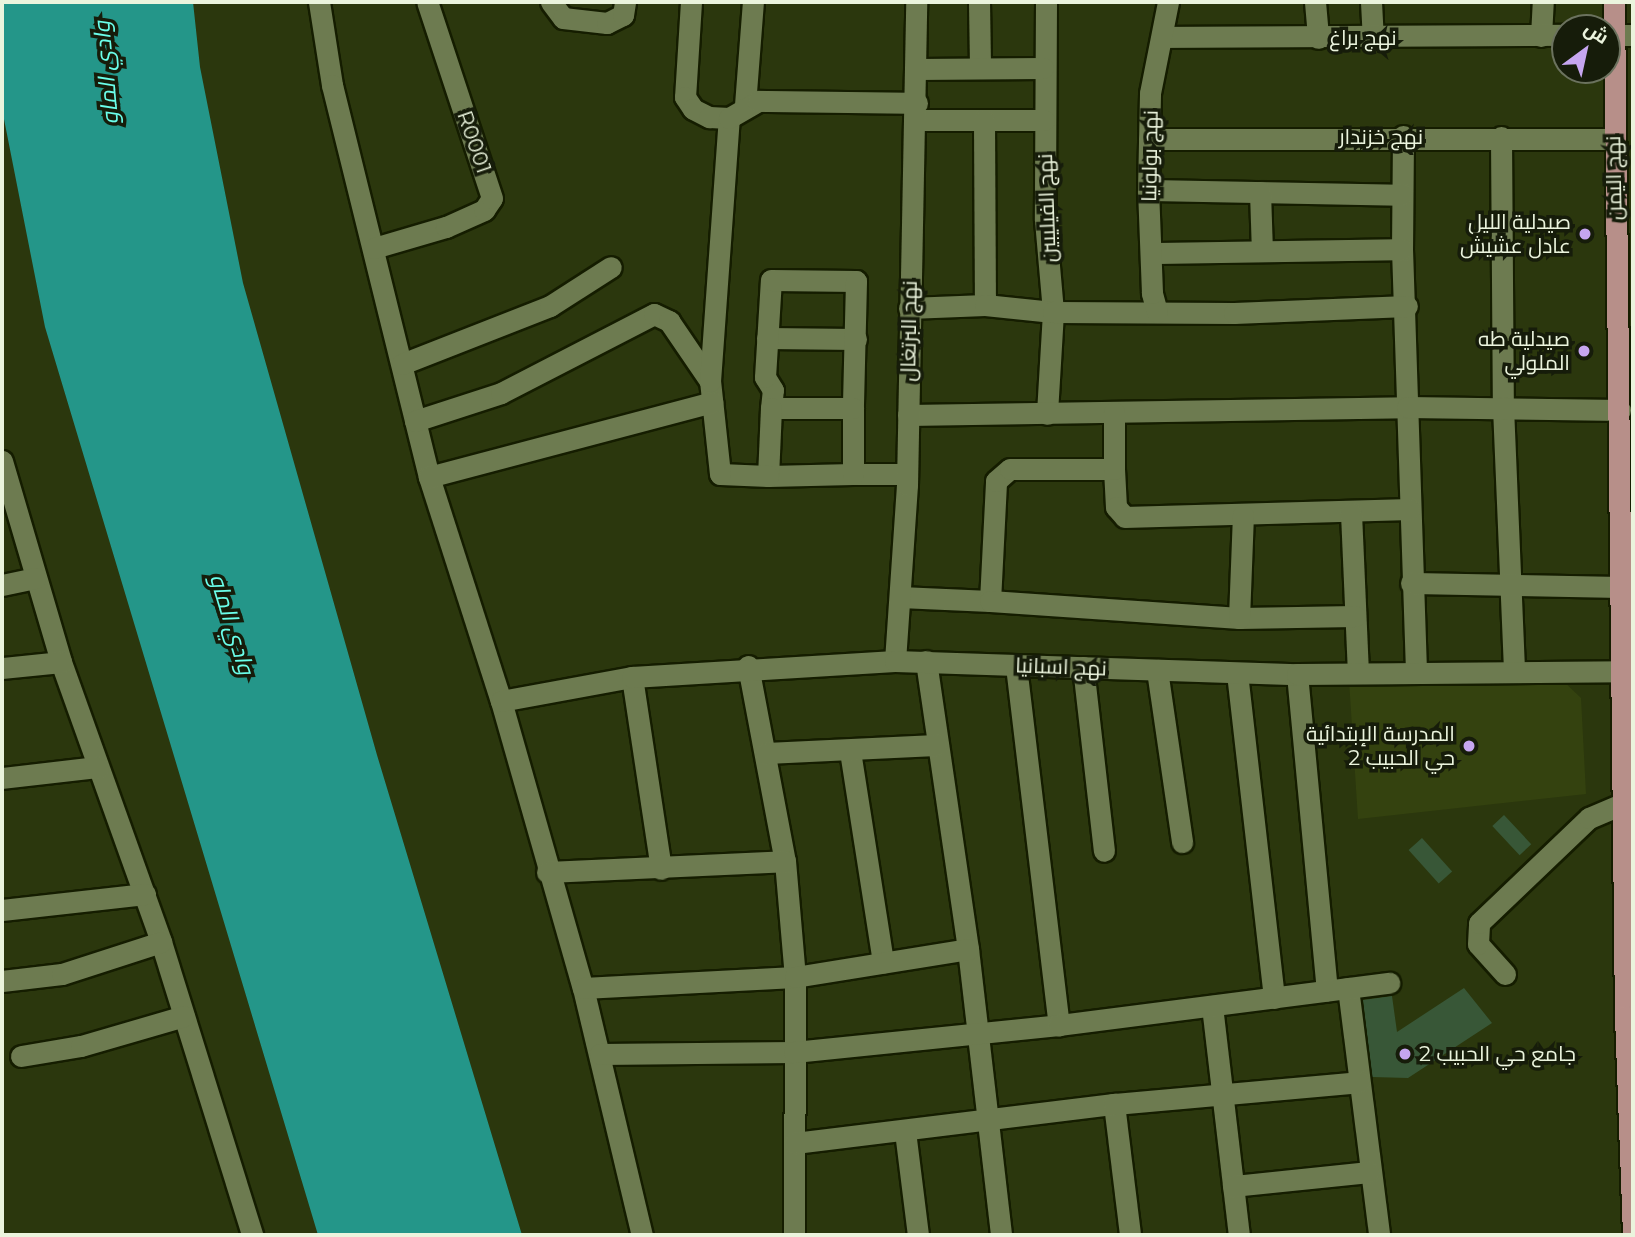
<!DOCTYPE html>
<meta charset="utf-8">
<style>
body{margin:0}
#map{position:relative;width:1635px;height:1237px;overflow:hidden;background:#2b370d;font-family:Montserrat,Cairo,sans-serif}
div>[style]{position:absolute}
.built>*{inset:0;background:#34420f}
.water>*{inset:0;background:#249689}
.building>*{inset:0;background:#385737;transform-origin:0 0}
.roads{filter:drop-shadow(2px 0 #151d00) drop-shadow(-2px 0 #151d00) drop-shadow(0 2px #151d00) drop-shadow(0 -2px #151d00)}
.minor>*{height:21px;margin:-10.5px;padding:0 10.5px;transform-origin:10.5px;border-radius:10.5px;background:#6d7b50}
.major>*{height:21px;margin:-10.5px;padding:0 10.5px;transform-origin:10.5px;border-radius:10.5px;background:#b78f89}
.dots>*{width:19px;height:19px;translate:-50% -50%;box-sizing:border-box;border:4px solid #161c0a;border-radius:50%}
span{translate:-50% -50%;white-space:nowrap;text-align:center;line-height:1.15;-webkit-text-stroke:7px #161c0a;paint-order:stroke}
.street-label{font-size:21px;color:#ebf4dd}
.poi-label{font-size:21px;color:#ebf4dd}
.right{translate:-100% -50%;text-align:right}
.left{translate:0 -50%;text-align:left}
.water-label{font-size:23px;color:#6bffeb;font-style:italic}
.frame{position:absolute;inset:0;border:4px solid #ebf4dd;pointer-events:none}
.north{position:absolute;left:1551px;top:14px;width:70px;height:70px;box-sizing:border-box;background:#161c0a;border:2px solid #6b725e;border-radius:50%;rotate:33deg;font-size:19px;font-weight:700;line-height:28px;text-align:center;color:#ebf4dd}
.north::after{content:'';display:block;margin:auto;width:24px;height:32px;background:#c6a6f0;clip-path:polygon(50% 0,100% 100%,50% 72%,0 100%)}
</style>
<div id="map">
<div class="built">
<div style="clip-path:polygon(1559px 677px,1581px 698px,1586px 794px,1358px 819px,1349px 680px,1387px 679px,1397px 685px,1403px 680px)"></div>
</div>
<div class="water">
<div style="clip-path:polygon(2px 2px,193px 2px,200px 67px,243px 283px,377px 755px,522px 1235px,318px 1235px,45px 327px,2px 109px)"></div>
</div>
<div class="building">
<div style="left:1504px;top:815px;width:40px;height:16px;rotate:47deg"></div>
<div style="left:1422px;top:838px;width:45px;height:18px;rotate:48deg"></div>
<div style="clip-path:polygon(1464px 988px,1492px 1023px,1408px 1078px,1372px 1077px,1363px 1000px,1392px 996px,1397px 1032px)"></div>
</div>
<div class="roads">
<div class="minor">
<div style="left:319px;top:2px;width:84px;rotate:81.1deg"></div>
<div style="left:332px;top:85px;width:404px;rotate:76.1deg"></div>
<div style="left:429px;top:477px;width:235px;rotate:72.2deg"></div>
<div style="left:501px;top:701px;width:298px;rotate:74.1deg"></div>
<div style="left:583px;top:988px;width:254px;rotate:76.6deg"></div>
<div style="left:551px;top:2px;width:20px;rotate:53deg"></div>
<div style="left:563px;top:18px;width:44px;rotate:6.5deg"></div>
<div style="left:607px;top:23px;width:18px;rotate:-27deg"></div>
<div style="left:623px;top:15px;width:13px;rotate:-81deg"></div>
<div style="left:691px;top:2px;width:95px;rotate:93.6deg"></div>
<div style="left:685px;top:97px;width:14px;rotate:56deg"></div>
<div style="left:693px;top:109px;width:18px;rotate:27deg"></div>
<div style="left:709px;top:117px;width:20px;rotate:3deg"></div>
<div style="left:979px;top:2px;width:65px;rotate:89.1deg"></div>
<div style="left:1046px;top:2px;width:218px;rotate:90.3deg"></div>
<div style="left:1045px;top:220px;width:92px;rotate:85deg"></div>
<div style="left:1053px;top:312px;width:102px;rotate:93.4deg"></div>
<div style="left:1315px;top:2px;width:36px;rotate:85deg"></div>
<div style="left:1371px;top:2px;width:36px;rotate:87deg"></div>
<div style="left:1607px;top:35px;width:26px"></div>
<div style="left:1541px;top:36px;width:34px;rotate:-87deg"></div>
<div style="left:1162px;top:37px;width:403px;rotate:-0.3deg"></div>
<div style="left:917px;top:69px;width:126px;rotate:-0.5deg"></div>
<div style="left:745px;top:105px;width:103px;rotate:-85.6deg"></div>
<div style="left:917px;top:120px;width:127px"></div>
<div style="left:984px;top:120px;width:185px;rotate:89.7deg"></div>
<div style="left:1403px;top:136px;width:113px;rotate:90.5deg"></div>
<div style="left:1402px;top:249px;width:421px;rotate:88.1deg"></div>
<div style="left:1501px;top:137px;width:270px;rotate:89.6deg"></div>
<div style="left:1503px;top:407px;width:261px;rotate:87.6deg"></div>
<div style="left:1149px;top:139px;width:463px"></div>
<div style="left:1148px;top:190px;width:254px;rotate:1.1deg"></div>
<div style="left:1260px;top:192px;width:59px;rotate:88.1deg"></div>
<div style="left:374px;top:248px;width:75px;rotate:-16.3deg"></div>
<div style="left:446px;top:227px;width:42px;rotate:-24.1deg"></div>
<div style="left:484px;top:210px;width:14px;rotate:-56deg"></div>
<div style="left:492px;top:198px;width:206px;rotate:-108.3deg"></div>
<div style="left:1151px;top:253px;width:251px;rotate:-0.9deg"></div>
<div style="left:909px;top:308px;width:76px;rotate:-2.3deg"></div>
<div style="left:985px;top:305px;width:68px;rotate:5.9deg"></div>
<div style="left:1053px;top:312px;width:181px;rotate:0.3deg"></div>
<div style="left:1234px;top:313px;width:173px;rotate:-2.3deg"></div>
<div style="left:1157px;top:312px;width:20px;rotate:-105deg"></div>
<div style="left:1152px;top:293px;width:103px;rotate:-92.2deg"></div>
<div style="left:1148px;top:190px;width:97px;rotate:-88.8deg"></div>
<div style="left:1150px;top:93px;width:93px;rotate:-78.8deg"></div>
<div style="left:767px;top:338px;width:89px;rotate:0.6deg"></div>
<div style="left:402px;top:364px;width:159px;rotate:-21.4deg"></div>
<div style="left:550px;top:306px;width:72px;rotate:-32.6deg"></div>
<div style="left:771px;top:408px;width:18px;rotate:-84deg"></div>
<div style="left:773px;top:390px;width:15px;rotate:-122deg"></div>
<div style="left:765px;top:377px;width:97px;rotate:-86.5deg"></div>
<div style="left:771px;top:280px;width:85px;rotate:0.7deg"></div>
<div style="left:856px;top:281px;width:127px;rotate:91.4deg"></div>
<div style="left:908px;top:415px;width:499px;rotate:-0.9deg"></div>
<div style="left:1407px;top:407px;width:213px;rotate:0.8deg"></div>
<div style="left:415px;top:421px;width:90px;rotate:-18deg"></div>
<div style="left:501px;top:393px;width:172px;rotate:-27.3deg"></div>
<div style="left:654px;top:314px;width:17px;rotate:25deg"></div>
<div style="left:669px;top:321px;width:73px;rotate:55.7deg"></div>
<div style="left:2px;top:461px;width:209px;rotate:73.6deg"></div>
<div style="left:61px;top:662px;width:297px;rotate:70.3deg"></div>
<div style="left:161px;top:942px;width:307px;rotate:72.7deg"></div>
<div style="left:1114px;top:469px;width:38px;rotate:87deg"></div>
<div style="left:1116px;top:507px;width:13px;rotate:48deg"></div>
<div style="left:1125px;top:517px;width:284px;rotate:-1.6deg"></div>
<div style="left:853px;top:474px;width:54px"></div>
<div style="left:768px;top:476px;width:85px;rotate:-1.3deg"></div>
<div style="left:853px;top:474px;width:66px;rotate:-90deg"></div>
<div style="left:853px;top:408px;width:82px;rotate:180deg"></div>
<div style="left:771px;top:408px;width:68px;rotate:92.5deg"></div>
<div style="left:768px;top:476px;width:48px;rotate:-177.6deg"></div>
<div style="left:720px;top:474px;width:94px;rotate:-96.1deg"></div>
<div style="left:710px;top:381px;width:264px;rotate:-85.9deg"></div>
<div style="left:729px;top:118px;width:34px;rotate:-30deg"></div>
<div style="left:758px;top:101px;width:159px;rotate:0.7deg"></div>
<div style="left:429px;top:477px;width:293px;rotate:-14.8deg"></div>
<div style="left:1351px;top:513px;width:160px;rotate:87.5deg"></div>
<div style="left:1411px;top:583px;width:212px;rotate:1.1deg"></div>
<div style="left:2px;top:585px;width:34px;rotate:-12deg"></div>
<div style="left:900px;top:597px;width:90px;rotate:2.5deg"></div>
<div style="left:990px;top:601px;width:120px;rotate:-87.1deg"></div>
<div style="left:996px;top:481px;width:18px;rotate:-41deg"></div>
<div style="left:1010px;top:469px;width:104px"></div>
<div style="left:1114px;top:469px;width:57px;rotate:-90deg"></div>
<div style="left:990px;top:601px;width:250px;rotate:3.9deg"></div>
<div style="left:1239px;top:618px;width:116px;rotate:-1deg"></div>
<div style="left:1239px;top:618px;width:103px;rotate:-87.8deg"></div>
<div style="left:895px;top:661px;width:176px;rotate:-86.1deg"></div>
<div style="left:907px;top:485px;width:483px;rotate:-88.9deg"></div>
<div style="left:926px;top:661px;width:291px;rotate:81.7deg"></div>
<div style="left:968px;top:949px;width:288px;rotate:83.4deg"></div>
<div style="left:748px;top:666px;width:198px;rotate:79.3deg"></div>
<div style="left:785px;top:861px;width:116px;rotate:85.1deg"></div>
<div style="left:795px;top:977px;width:258px;rotate:90.2deg"></div>
<div style="left:1016px;top:666px;width:362px;rotate:83.2deg"></div>
<div style="left:1083px;top:667px;width:185px;rotate:83.5deg"></div>
<div style="left:2px;top:668px;width:59px;rotate:-5.8deg"></div>
<div style="left:1157px;top:670px;width:174px;rotate:81.7deg"></div>
<div style="left:1237px;top:673px;width:327px;rotate:83.5deg"></div>
<div style="left:1297px;top:674px;width:318px;rotate:84.6deg"></div>
<div style="left:632px;top:677px;width:194px;rotate:81.4deg"></div>
<div style="left:501px;top:701px;width:133px;rotate:-10.4deg"></div>
<div style="left:632px;top:677px;width:263px;rotate:-3.5deg"></div>
<div style="left:895px;top:661px;width:402px;rotate:1.9deg"></div>
<div style="left:1297px;top:674px;width:327px;rotate:-0.5deg"></div>
<div style="left:850px;top:751px;width:214px;rotate:81.1deg"></div>
<div style="left:766px;top:753px;width:170px;rotate:-2.7deg"></div>
<div style="left:2px;top:778px;width:96px;rotate:-6.6deg"></div>
<div style="left:547px;top:872px;width:238px;rotate:-2.6deg"></div>
<div style="left:2px;top:910px;width:144px;rotate:-6.4deg"></div>
<div style="left:1505px;top:974px;width:40px;rotate:-132deg"></div>
<div style="left:1478px;top:944px;width:21px;rotate:-87deg"></div>
<div style="left:1479px;top:923px;width:152px;rotate:-43.7deg"></div>
<div style="left:1589px;top:818px;width:39px;rotate:-23deg"></div>
<div style="left:2px;top:981px;width:60px;rotate:-6.7deg"></div>
<div style="left:62px;top:974px;width:104px;rotate:-17.9deg"></div>
<div style="left:583px;top:988px;width:212px;rotate:-3deg"></div>
<div style="left:795px;top:977px;width:175px;rotate:-9.2deg"></div>
<div style="left:1348px;top:988px;width:249px;rotate:82.8deg"></div>
<div style="left:1212px;top:1006px;width:231px;rotate:83.3deg"></div>
<div style="left:600px;top:1054px;width:194px;rotate:-0.6deg"></div>
<div style="left:794px;top:1052px;width:266px;rotate:-5.8deg"></div>
<div style="left:1059px;top:1025px;width:333px;rotate:-7.3deg"></div>
<div style="left:21px;top:1056px;width:61px;rotate:-9.5deg"></div>
<div style="left:81px;top:1046px;width:107px;rotate:-16.2deg"></div>
<div style="left:1114px;top:1104px;width:132px;rotate:83deg"></div>
<div style="left:905px;top:1131px;width:105px;rotate:82.9deg"></div>
<div style="left:795px;top:1143px;width:321px;rotate:-7deg"></div>
<div style="left:1114px;top:1104px;width:246px;rotate:-5.1deg"></div>
<div style="left:1233px;top:1186px;width:136px;rotate:-5.9deg"></div>
</div>
<div class="major">
<div style="left:1614px;top:2px;width:1014px;rotate:89.38deg"></div>
<div style="left:1625px;top:1016px;width:219px;rotate:87.9deg"></div>
</div>
</div>
<div class="dots">
<div style="left:1585px;top:234px;background:#c6a6f0"></div>
<div style="left:1584px;top:351px;background:#c6a6f0"></div>
<div style="left:1469px;top:746px;background:#c6a6f0"></div>
<div style="left:1405px;top:1054px;background:#c6a6f0"></div>
</div>
<div class="street-label">
<span style="left:1363px;top:38px">نهج براغ</span>
<span style="left:1381px;top:137px">نهج خزندار</span>
<span style="left:474px;top:142px;rotate:71deg">R0001</span>
<span style="left:1150px;top:156px;rotate:-89deg">نهج بولونيا</span>
<span style="left:1614px;top:178px;rotate:-91deg">نهج اليمن</span>
<span style="left:1047px;top:208px;rotate:-92deg">نهج الفيليبين</span>
<span style="left:909px;top:331px;rotate:-89deg">نهج البرتغال</span>
<span style="left:1061px;top:667px;rotate:2deg">نهج اسبانيا</span>
</div>
<div class="poi-label">
<span class="right" style="left:1571px;top:234px">صيدلية الليل<br>عادل عشيش</span>
<span class="right" style="left:1570px;top:351px">صيدلية طه<br>الملولي</span>
<span class="right" style="left:1455px;top:746px">المدرسة الإبتدائية<br>حي الحبيب 2</span>
<span class="left" style="left:1419px;top:1054px">جامع حي الحبيب 2</span>
</div>
<div class="water-label">
<span style="left:106px;top:73px;rotate:-95deg">وادي الماو</span>
<span style="left:232px;top:624px;rotate:73deg">وادي الماو</span>
</div>
<div class="frame"></div>
<div class="north">ش</div>
</div>
